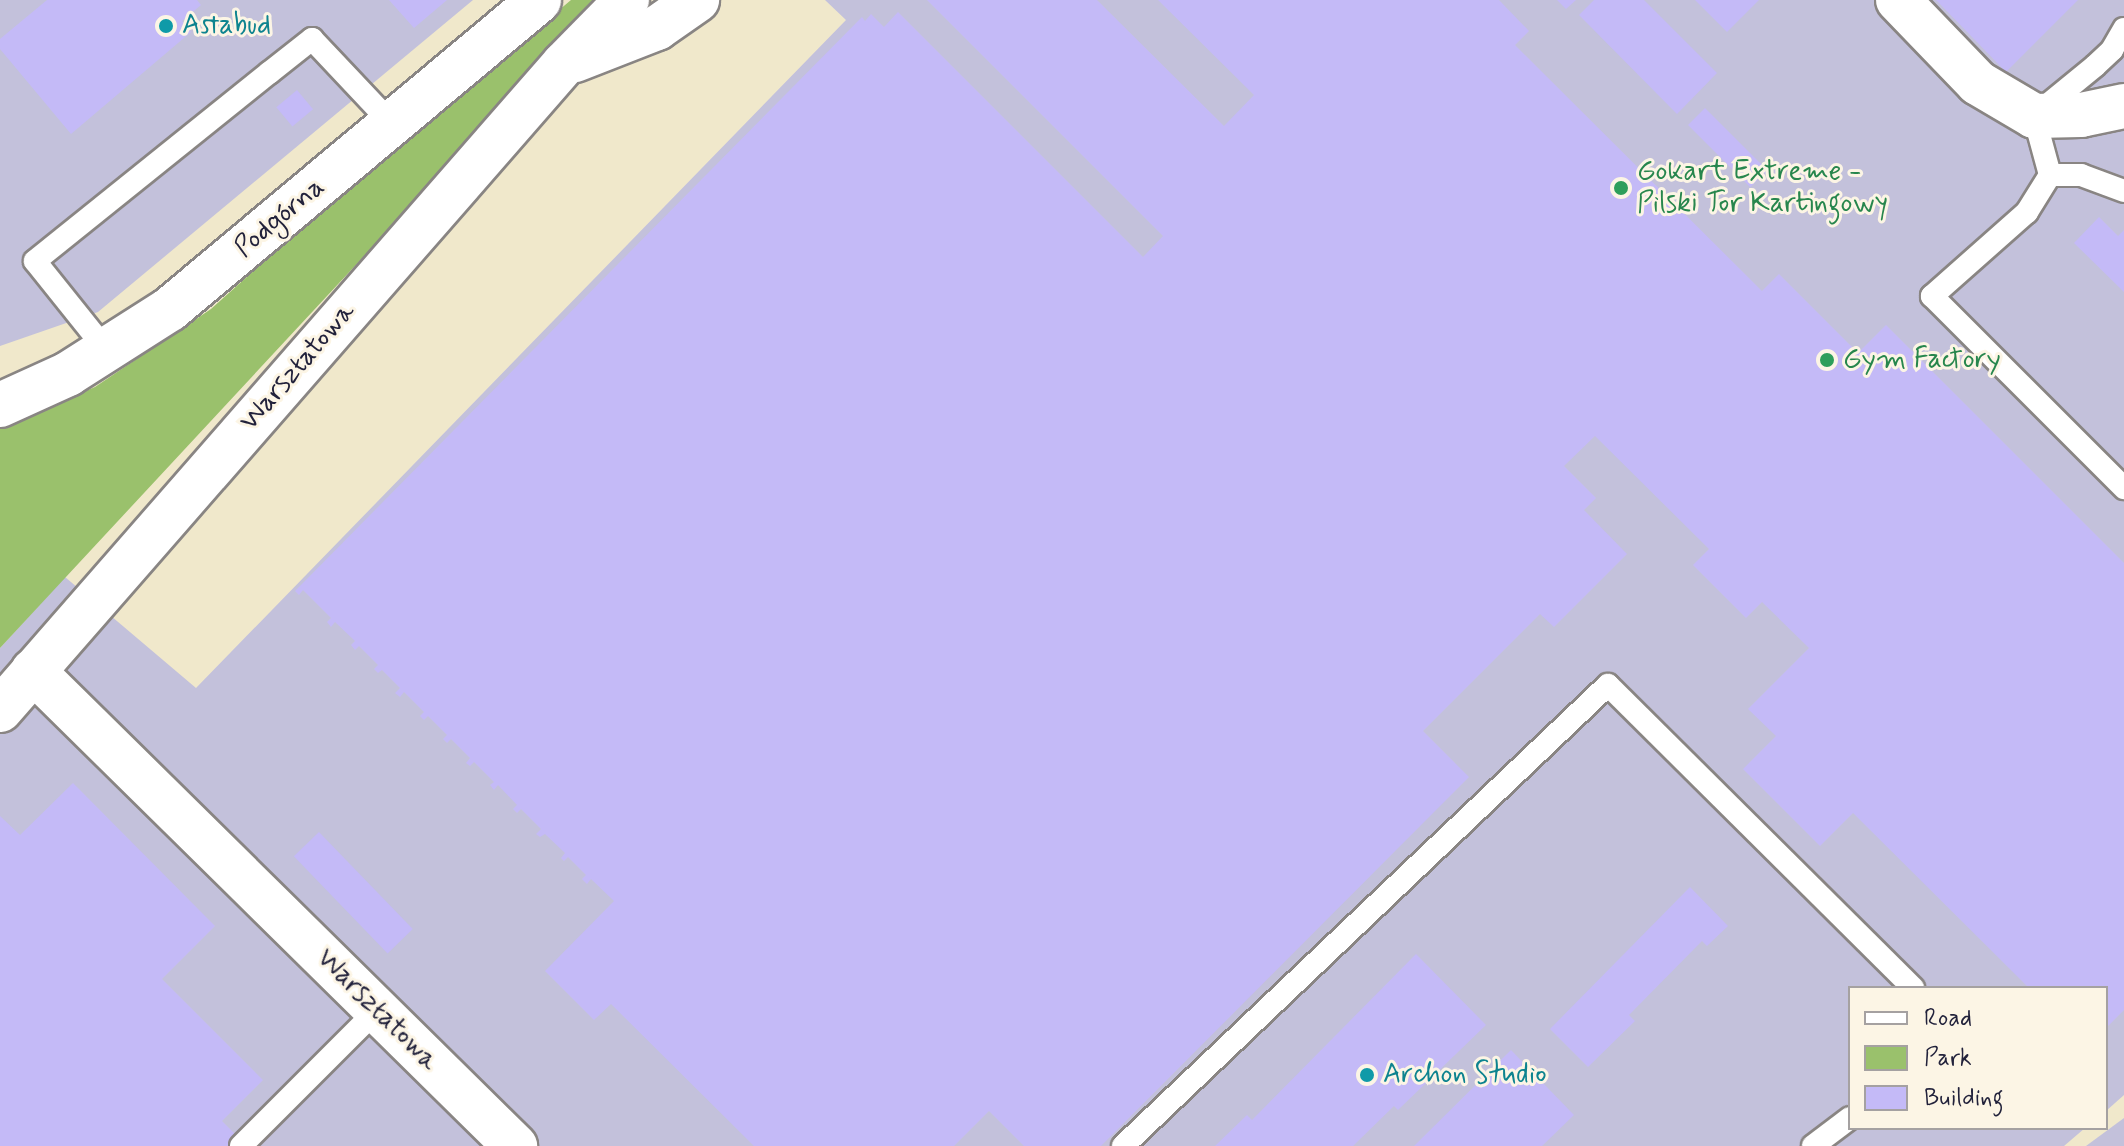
<!DOCTYPE html>
<meta charset="utf-8">
<style>
body{margin:0}
#map{position:relative;width:2124px;height:1146px;overflow:hidden;background:#f0e8cb;font-family:Mynerve,sans-serif}
div>[style]{position:absolute}
.industrial>*{inset:0;background:#c3c1db}
.green>*{inset:0;background:#9ac16c}
.building>*{inset:0;background:#c4baf7;transform-origin:0 0}
.roads{filter:drop-shadow(2px 0 #898583) drop-shadow(-2px 0 #898583) drop-shadow(0 2px #898583) drop-shadow(0 -2px #898583)}
.service>*{height:22px;margin:-11px;padding:0 11px;transform-origin:11px;border-radius:11px;background:#fff}
.minor>*{height:44px;margin:-22px;padding:0 22px;transform-origin:22px;border-radius:22px;background:#fff}
.tertiary>*{height:44px;margin:-22px;padding:0 22px;transform-origin:22px;border-radius:22px;background:#fff}
.dots>*{width:22px;height:22px;translate:-50% -50%;box-sizing:border-box;border:4px solid #fcf5e5;border-radius:50%}
span{translate:-50% -50%;white-space:nowrap;text-align:center;line-height:1.15;-webkit-text-stroke:6px #fcf5e5;paint-order:stroke}
.culture-label{font-size:28px;color:#0d838f}
.left{translate:0 -50%;text-align:left}
.leisure-label{font-size:28px;color:#27864d}
.street-label{font-size:28px;color:#22223b}
.legend{position:absolute;left:1848px;top:986px;width:260px;height:144px;box-sizing:border-box;background:#fcf5e5;border:2px solid #a5a1a1;margin:0;padding:10px 14px;list-style:none;font-size:24px;color:#22223b}
.legend li{display:flex;align-items:center;gap:16px;height:40px}
.legend b{width:40px;border:2px solid #a5a1a1}
</style>
<div id="map">
<div class="industrial">
<div style="clip-path:polygon(0 0,473px 0,98px 312px,0 346px)"></div>
<div style="clip-path:polygon(825px 0,2124px 0,2124px 1095px,2106px 1111px,2106px 988px,1850px 988px,1850px 1128px,2085px 1128px,2064px 1146px,0 1146px,0 648px,65px 577px,196px 688px,846px 20px)"></div>
<div style="clip-path:polygon(2124px 1118px,2124px 1146px,2086px 1146px)"></div>
</div>
<div class="green">
<div style="clip-path:polygon(571px 0,602px 0,0 648px,0 428px,95px 387px,211px 309px,323px 209px)"></div>
</div>
<div class="building">
<div style="clip-path:polygon(47px 0,197px 0,201px 5px,182px 21px,191px 32px,71px 134px,0 49px,0 39px)"></div>
<div style="clip-path:polygon(389px 0,447px 0,414px 28px)"></div>
<div style="clip-path:polygon(927px 0,1097px 0,1224px 126px,1254px 95px,1158px 0,1499px 0,1529px 31px,1515px 45px,1762px 291px,1779px 274px,1858px 353px,1886px 325px,2124px 563px,2124px 1010px,2106px 1028px,2106px 988px,2029px 988px,1853px 813px,1820px 846px,1743px 769px,1776px 736px,1748px 709px,1809px 648px,1762px 602px,1746px 618px,1693px 565px,1709px 549px,1595px 436px,1564px 466px,1596px 498px,1584px 510px,1627px 554px,1554px 627px,1540px 614px,1423px 731px,1469px 777px,1101px 1146px,1024px 1146px,989px 1111px,954px 1146px,754px 1146px,611px 1004px,594px 1020px,545px 971px,614px 901px,591px 879px,587px 884px,582px 879px,586px 875px,568px 857px,564px 861px,561px 858px,565px 853px,545px 834px,540px 837px,536px 834px,541px 829px,521px 809px,517px 813px,513px 809px,517px 805px,498px 785px,494px 790px,490px 785px,494px 782px,474px 762px,470px 766px,466px 763px,470px 758px,451px 739px,447px 743px,443px 739px,447px 735px,428px 716px,424px 720px,420px 716px,424px 712px,404px 692px,400px 697px,395px 693px,400px 688px,382px 670px,378px 673px,374px 669px,378px 665px,359px 646px,355px 650px,351px 645px,355px 641px,335px 622px,331px 627px,327px 622px,331px 618px,303px 590px,299px 595px,295px 591px,862px 17px,865px 21px,871px 14px,884px 27px,898px 12px,1143px 257px,1163px 236px)"></div>
<div style="clip-path:polygon(1557px 0,1576px 0,1566px 9px)"></div>
<div style="clip-path:polygon(1594px 0,1644px 0,1717px 73px,1677px 114px,1579px 15px)"></div>
<div style="clip-path:polygon(1695px 0,1759px 0,1727px 32px)"></div>
<div style="clip-path:polygon(1936px 0,2078px 0,2006px 72px)"></div>
<div style="left:297px;top:90px;width:25px;height:27px;rotate:50deg"></div>
<div style="left:1705px;top:108px;width:88px;height:24px;rotate:45deg"></div>
<div style="clip-path:polygon(2099px 217px,2118px 236px,2124px 230px,2124px 292px,2074px 243px)"></div>
<div style="clip-path:polygon(73px 783px,215px 926px,162px 979px,263px 1080px,222px 1121px,247px 1146px,0 1146px,0 816px,20px 835px)"></div>
<div style="left:319px;top:832px;width:135px;height:35px;rotate:46deg"></div>
<div style="clip-path:polygon(1690px 887px,1728px 926px,1707px 946px,1702px 941px,1629px 1015px,1635px 1021px,1588px 1067px,1550px 1029px)"></div>
<div style="clip-path:polygon(1416px 954px,1486px 1025px,1398px 1110px,1394px 1106px,1353px 1146px,1215px 1146px,1247px 1115px,1252px 1120px)"></div>
<div style="clip-path:polygon(1511px 1050px,1574px 1115px,1542px 1146px,1414px 1146px)"></div>
</div>
<div class="roads">
<div class="service">
<div style="left:2124px;top:29px;width:24px;rotate:120deg"></div>
<div style="left:2112px;top:50px;width:23px;rotate:137deg"></div>
<div style="left:2095px;top:66px;width:79px;rotate:140.7deg"></div>
<div style="left:2034px;top:116px;width:61px;rotate:74.8deg"></div>
<div style="left:2050px;top:175px;width:44px;rotate:121.9deg"></div>
<div style="left:2027px;top:212px;width:127px;rotate:138.5deg"></div>
<div style="left:1932px;top:296px;width:272px;rotate:45deg"></div>
<div style="left:2050px;top:175px;width:31px"></div>
<div style="left:2081px;top:175px;width:46px;rotate:20.4deg"></div>
<div style="left:107px;top:351px;width:115px;rotate:-128.7deg"></div>
<div style="left:35px;top:261px;width:300px;rotate:-38.8deg"></div>
<div style="left:269px;top:73px;width:55px;rotate:-38.3deg"></div>
<div style="left:312px;top:39px;width:117px;rotate:46.7deg"></div>
<div style="left:241px;top:1146px;width:192px;rotate:-45deg"></div>
<div style="left:1123px;top:1146px;width:669px;rotate:-43.55deg"></div>
<div style="left:1608px;top:685px;width:430px;rotate:44.8deg"></div>
<div style="left:1813px;top:1146px;width:46px;rotate:-37.1deg"></div>
</div>
<div class="minor">
<div style="left:1898px;top:0;width:115px;rotate:46.1deg"></div>
<div style="left:1978px;top:83px;width:65px;rotate:30.5deg"></div>
<div style="left:2034px;top:116px;width:47px;rotate:-1.2deg"></div>
<div style="left:2081px;top:115px;width:44px;rotate:-11.8deg"></div>
<div style="left:575px;top:60px;width:88px;rotate:-21.3deg"></div>
<div style="left:657px;top:28px;width:49px;rotate:-35deg"></div>
<div style="left:33px;top:671px;width:677px;rotate:44.58deg"></div>
<div style="left:0;top:710px;width:858px;rotate:-48.88deg"></div>
<div style="left:564px;top:64px;width:90px;rotate:-45.5deg"></div>
</div>
<div class="tertiary">
<div style="left:0;top:405px;width:75px;rotate:-24.5deg"></div>
<div style="left:68px;top:374px;width:121px;rotate:-32.5deg"></div>
<div style="left:170px;top:309px;width:481px;rotate:-39.9deg"></div>
</div>
</div>
<div class="dots">
<div style="left:166px;top:26px;background:#0f9aa8"></div>
<div style="left:1621px;top:188px;background:#2e9e5b"></div>
<div style="left:1827px;top:360px;background:#2e9e5b"></div>
<div style="left:1367px;top:1075px;background:#0f9aa8"></div>
</div>
<div class="culture-label">
<span class="left" style="left:182px;top:26px">Astabud</span>
<span class="left" style="left:1383px;top:1075px">Archon Studio</span>
</div>
<div class="leisure-label">
<span class="left" style="left:1637px;top:188px">Gokart Extreme -<br>Pilski Tor Kartingowy</span>
<span class="left" style="left:1843px;top:360px">Gym Factory</span>
</div>
<div class="street-label">
<span style="left:280px;top:218px;rotate:-40deg">Podgórna</span>
<span style="left:298px;top:367px;rotate:-49deg">Warsztatowa</span>
<span style="left:377px;top:1010px;rotate:45deg">Warsztatowa</span>
</div>
<ul class="legend">
<li><b style="height:10px;background:#fff"></b>Road</li>
<li><b style="height:22px;background:#9ac16c"></b>Park</li>
<li><b style="height:22px;background:#c4baf7"></b>Building</li>
</ul>
</div>
